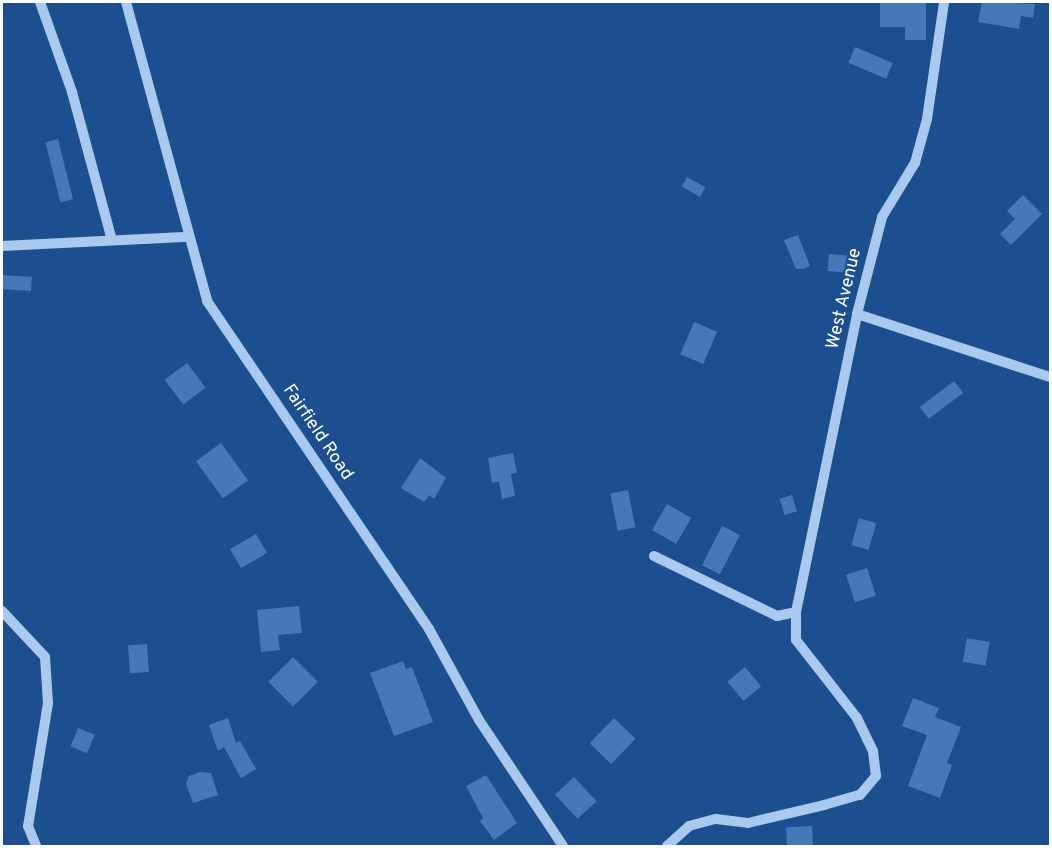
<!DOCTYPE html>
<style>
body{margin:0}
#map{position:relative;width:1052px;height:848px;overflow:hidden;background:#1b4f8f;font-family:Overpass,sans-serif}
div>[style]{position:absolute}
.building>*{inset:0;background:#4478b7;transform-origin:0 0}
.minor>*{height:10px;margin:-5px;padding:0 5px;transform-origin:5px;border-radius:5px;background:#a9c9ee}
span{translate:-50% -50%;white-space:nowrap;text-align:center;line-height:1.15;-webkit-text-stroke:4.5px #1b4f8f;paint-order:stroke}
.street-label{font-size:18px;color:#fff}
.frame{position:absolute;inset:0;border:3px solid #fff;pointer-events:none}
</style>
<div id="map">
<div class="building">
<div style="clip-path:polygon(880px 2px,926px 2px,926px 40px,905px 40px,905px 27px,880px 27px)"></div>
<div style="clip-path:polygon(982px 2px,1035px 4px,1033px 18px,1021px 16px,1019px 29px,978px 22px)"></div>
<div style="left:855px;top:47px;width:41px;height:17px;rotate:23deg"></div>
<div style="left:58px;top:139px;width:62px;height:13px;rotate:76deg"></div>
<div style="left:687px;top:177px;width:21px;height:11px;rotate:29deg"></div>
<div style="clip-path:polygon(1023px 195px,1042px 214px,1011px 245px,1000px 234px,1015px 219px,1007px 211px)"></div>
<div style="clip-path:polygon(798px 235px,810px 266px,803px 269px,796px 269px,784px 240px)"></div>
<div style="left:829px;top:254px;width:21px;height:17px;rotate:5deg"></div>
<div style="left:2px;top:275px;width:30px;height:14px;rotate:4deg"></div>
<div style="left:694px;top:322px;width:25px;height:35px;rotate:23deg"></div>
<div style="left:187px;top:363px;width:31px;height:28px;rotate:53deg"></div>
<div style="left:954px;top:381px;width:15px;height:43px;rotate:53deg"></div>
<div style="left:221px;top:443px;width:46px;height:31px;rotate:54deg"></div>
<div style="clip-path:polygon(513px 453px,517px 473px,511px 474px,515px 496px,502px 499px,499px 481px,492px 483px,488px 458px)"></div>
<div style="clip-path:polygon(420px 458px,446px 478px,434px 499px,429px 495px,424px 502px,401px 488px)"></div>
<div style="left:628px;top:490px;width:38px;height:18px;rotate:79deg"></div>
<div style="left:792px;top:495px;width:17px;height:13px;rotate:73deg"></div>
<div style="left:667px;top:504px;width:28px;height:30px;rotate:30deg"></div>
<div style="left:859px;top:518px;width:18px;height:28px;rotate:16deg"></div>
<div style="left:722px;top:526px;width:20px;height:44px;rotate:27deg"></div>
<div style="left:256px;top:534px;width:22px;height:30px;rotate:60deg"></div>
<div style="left:867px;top:568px;width:29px;height:22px;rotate:72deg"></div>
<div style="clip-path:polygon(299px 606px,302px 633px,278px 635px,280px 650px,261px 652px,257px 610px)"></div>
<div style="left:967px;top:638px;width:23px;height:24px;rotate:10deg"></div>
<div style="left:147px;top:644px;width:28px;height:19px;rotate:86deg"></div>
<div style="left:293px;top:657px;width:35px;height:35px;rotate:45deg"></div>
<div style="clip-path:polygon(403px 661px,406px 669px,412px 667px,433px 722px,394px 736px,370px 673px)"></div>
<div style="left:745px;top:667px;width:25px;height:23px;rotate:50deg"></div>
<div style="clip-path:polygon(913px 698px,939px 708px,935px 717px,961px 727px,947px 763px,952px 765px,940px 798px,908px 786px,927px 735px,902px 726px)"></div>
<div style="clip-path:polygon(228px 718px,236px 743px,240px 741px,256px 769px,241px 778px,224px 747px,218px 751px,209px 725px)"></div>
<div style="left:614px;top:718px;width:30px;height:35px;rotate:44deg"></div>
<div style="left:78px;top:728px;width:18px;height:20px;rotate:22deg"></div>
<div style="clip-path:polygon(200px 772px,211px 773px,218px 795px,193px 803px,186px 784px,189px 776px)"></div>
<div style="clip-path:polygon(486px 775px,517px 823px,494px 840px,480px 821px,483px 818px,466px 786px)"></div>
<div style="left:574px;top:777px;width:33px;height:26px;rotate:47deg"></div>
<div style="left:812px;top:826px;width:20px;height:26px;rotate:87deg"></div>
</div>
<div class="minor">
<div style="left:40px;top:2px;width:96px;rotate:70.4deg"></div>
<div style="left:72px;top:92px;width:153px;rotate:74.9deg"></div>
<div style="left:126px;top:2px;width:310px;rotate:74.8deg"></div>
<div style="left:207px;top:301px;width:396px;rotate:55.9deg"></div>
<div style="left:429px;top:629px;width:104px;rotate:61.2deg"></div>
<div style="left:479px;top:720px;width:151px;rotate:56.3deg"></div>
<div style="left:2px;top:246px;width:187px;rotate:-2.8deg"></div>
<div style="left:857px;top:314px;width:203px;rotate:18.1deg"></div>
<div style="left:654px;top:556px;width:137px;rotate:26deg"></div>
<div style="left:777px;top:616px;width:19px;rotate:-12deg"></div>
<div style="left:2px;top:611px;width:63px;rotate:46.9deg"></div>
<div style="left:45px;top:657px;width:46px;rotate:86.3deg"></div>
<div style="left:48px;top:703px;width:125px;rotate:99.2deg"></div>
<div style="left:28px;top:826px;width:22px;rotate:68deg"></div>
<div style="left:667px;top:846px;width:30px;rotate:-42deg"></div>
<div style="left:689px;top:826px;width:28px;rotate:-15deg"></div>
<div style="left:716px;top:819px;width:32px;rotate:7deg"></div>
<div style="left:748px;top:823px;width:78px;rotate:-13.3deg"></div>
<div style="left:824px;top:805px;width:37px;rotate:-16deg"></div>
<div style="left:860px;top:795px;width:25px;rotate:-50deg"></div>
<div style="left:876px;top:776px;width:25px;rotate:-97deg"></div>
<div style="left:873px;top:751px;width:37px;rotate:-116deg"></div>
<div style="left:857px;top:718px;width:99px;rotate:-128deg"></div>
<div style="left:796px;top:640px;width:28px;rotate:-90deg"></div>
<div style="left:796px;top:612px;width:304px;rotate:-78.4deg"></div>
<div style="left:857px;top:314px;width:100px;rotate:-75.5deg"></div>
<div style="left:882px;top:217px;width:63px;rotate:-58.6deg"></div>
<div style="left:915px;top:163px;width:46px;rotate:-74.7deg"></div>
<div style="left:927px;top:119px;width:118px;rotate:-81.7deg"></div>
</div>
<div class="street-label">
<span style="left:845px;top:299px;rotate:-77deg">West Avenue</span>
<span style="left:317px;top:433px;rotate:56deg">Fairfield Road</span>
</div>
<div class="frame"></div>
</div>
